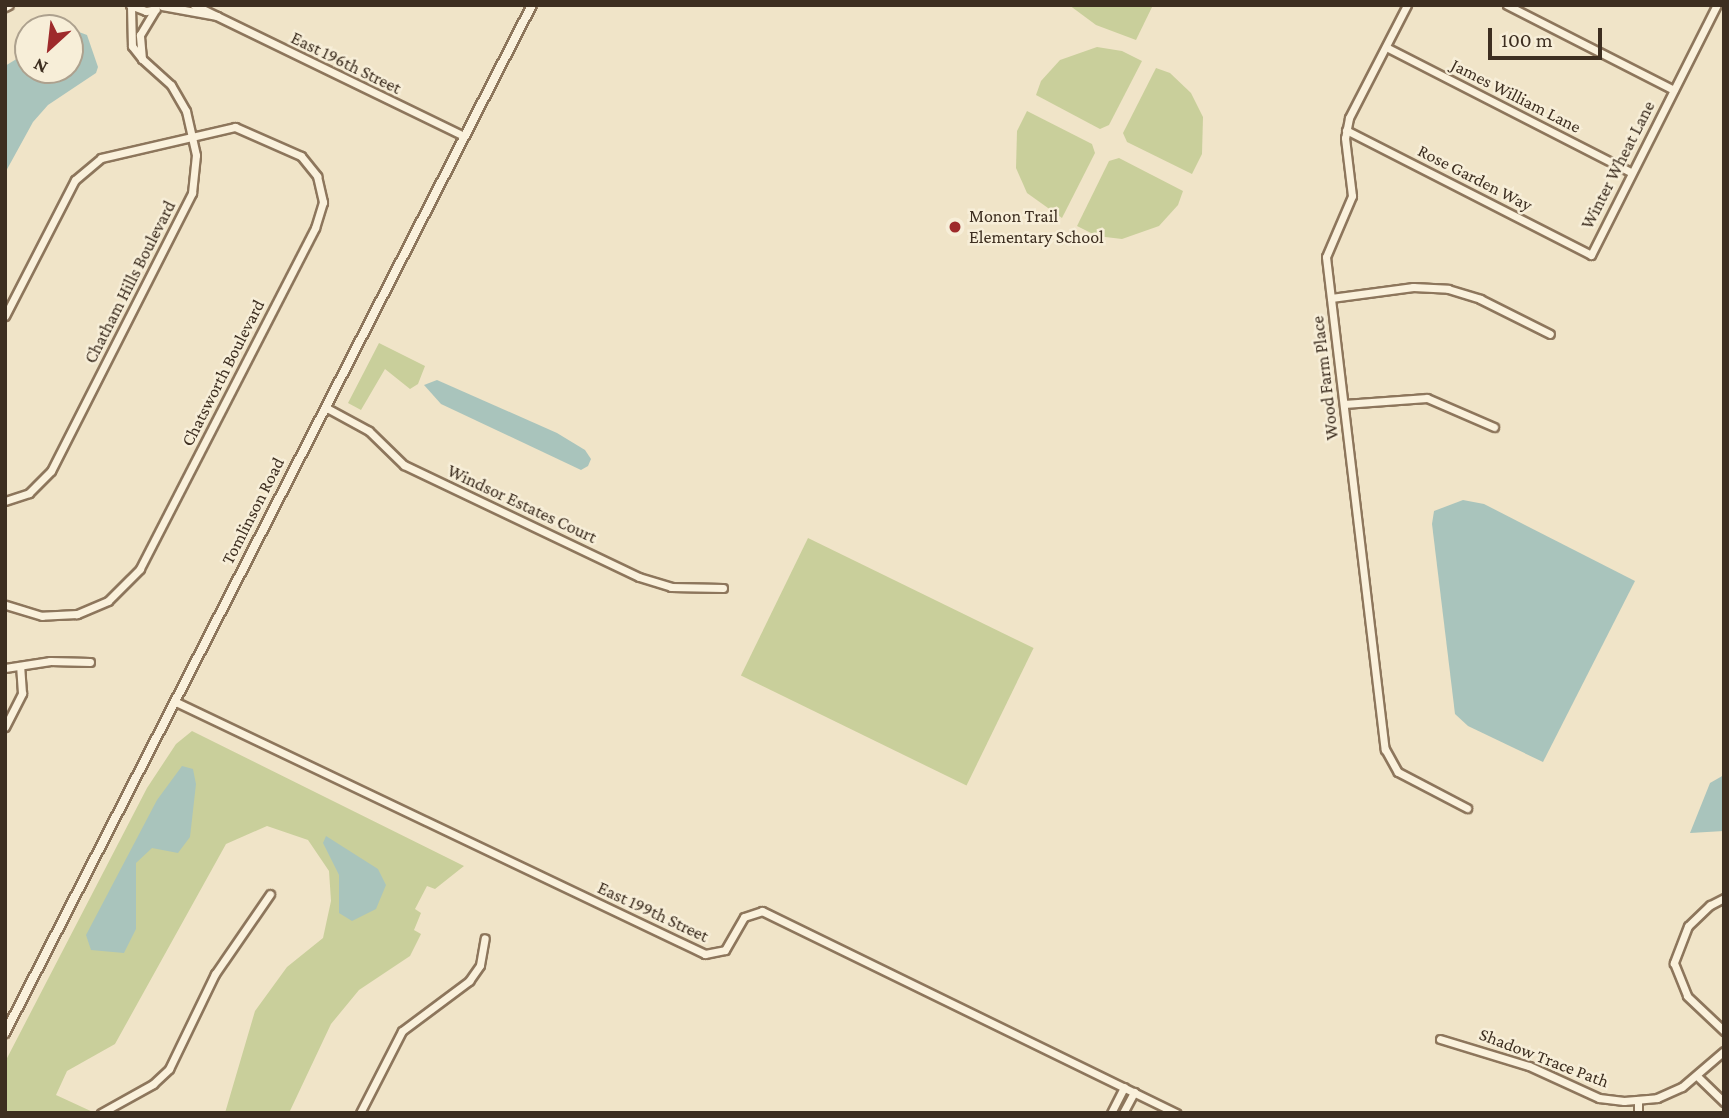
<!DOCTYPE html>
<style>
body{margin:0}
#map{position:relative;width:1729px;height:1118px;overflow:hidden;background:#f0e4c8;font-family:"Crimson Pro",serif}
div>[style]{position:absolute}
.green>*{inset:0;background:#c9cf9b;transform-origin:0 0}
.water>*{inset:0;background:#a9c4bc}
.roads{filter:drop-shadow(2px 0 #8d765c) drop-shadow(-2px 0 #8d765c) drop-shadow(0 2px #8d765c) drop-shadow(0 -2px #8d765c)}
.minor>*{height:7px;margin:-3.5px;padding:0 3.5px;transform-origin:3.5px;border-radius:3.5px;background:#faf1dc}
.tertiary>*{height:8px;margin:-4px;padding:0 4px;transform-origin:4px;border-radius:4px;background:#faf1dc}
.dots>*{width:19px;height:19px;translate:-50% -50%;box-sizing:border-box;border:4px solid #f7eed8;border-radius:50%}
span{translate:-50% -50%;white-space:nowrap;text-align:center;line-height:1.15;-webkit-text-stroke:5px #f7eed8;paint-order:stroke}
.street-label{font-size:18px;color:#3d2e20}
.poi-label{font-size:18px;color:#3d2e20}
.left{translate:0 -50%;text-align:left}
.frame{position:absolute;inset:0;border:7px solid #3d2e20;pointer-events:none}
.north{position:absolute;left:14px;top:14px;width:70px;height:70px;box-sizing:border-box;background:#f7eed8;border:2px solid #ada18e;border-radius:50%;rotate:207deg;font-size:19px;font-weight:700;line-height:28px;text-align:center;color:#3d2e20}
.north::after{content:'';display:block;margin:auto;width:24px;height:32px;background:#9e2a2b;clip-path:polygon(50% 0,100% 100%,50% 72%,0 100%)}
.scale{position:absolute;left:1488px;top:28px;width:114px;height:32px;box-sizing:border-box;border:4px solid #3d2e20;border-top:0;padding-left:9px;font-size:21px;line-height:24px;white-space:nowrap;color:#3d2e20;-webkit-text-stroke:5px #f7eed8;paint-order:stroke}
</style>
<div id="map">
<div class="green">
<div style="clip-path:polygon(1069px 5px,1153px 5px,1136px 40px,1096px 25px)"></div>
<div style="clip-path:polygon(1097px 47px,1122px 51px,1142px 61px,1109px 125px,1100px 129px,1036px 95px,1041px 81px,1060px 60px)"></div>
<div style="clip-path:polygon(1156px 68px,1170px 73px,1191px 93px,1203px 117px,1202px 154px,1192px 174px,1127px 142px,1123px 133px)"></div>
<div style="clip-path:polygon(1027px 111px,1092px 144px,1095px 153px,1062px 218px,1027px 193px,1016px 168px,1017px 131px)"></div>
<div style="clip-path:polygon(1119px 158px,1183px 191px,1178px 205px,1159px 226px,1122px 239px,1097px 236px,1077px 226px,1109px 161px)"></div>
<div style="clip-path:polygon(379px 343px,425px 366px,418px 384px,410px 389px,385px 369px,361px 410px,348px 403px)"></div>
<div style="left:808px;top:538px;width:251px;height:153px;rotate:26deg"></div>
<div style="clip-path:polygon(192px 731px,464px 866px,435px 889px,427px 886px,415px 909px,421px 913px,414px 930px,421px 934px,410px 956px,359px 990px,331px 1024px,289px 1113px,225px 1113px,255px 1011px,287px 967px,323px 938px,331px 901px,329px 871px,308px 840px,267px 826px,226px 844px,115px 1044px,67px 1071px,56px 1095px,95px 1113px,5px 1113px,5px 1062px,147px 788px,176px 744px)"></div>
</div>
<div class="water">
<div style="clip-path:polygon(71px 29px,87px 35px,98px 67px,96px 73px,48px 105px,33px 122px,5px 173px,5px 66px,28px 52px,28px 70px,70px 70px)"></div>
<div style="clip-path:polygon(437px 380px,557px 433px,585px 450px,591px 459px,588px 466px,581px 470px,441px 404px,424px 385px)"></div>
<div style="clip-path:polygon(1463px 500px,1484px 504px,1635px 581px,1543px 762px,1468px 726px,1455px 714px,1432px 524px,1434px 511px)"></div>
<div style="clip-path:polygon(182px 766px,193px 769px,196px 784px,190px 837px,178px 853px,152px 848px,136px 863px,136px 929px,124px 953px,91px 950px,86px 935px,157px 800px)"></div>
<div style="clip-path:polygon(1724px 775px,1724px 831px,1690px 833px,1710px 783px)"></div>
<div style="clip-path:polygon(326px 836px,378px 869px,386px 885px,376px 909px,352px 921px,339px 913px,339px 875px,323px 843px)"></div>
</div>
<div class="roads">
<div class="minor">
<div style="left:130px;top:5px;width:17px;rotate:21deg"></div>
<div style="left:146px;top:11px;width:10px;rotate:-11deg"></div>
<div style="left:194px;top:5px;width:298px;rotate:25.9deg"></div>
<div style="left:1407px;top:5px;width:127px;rotate:117.2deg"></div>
<div style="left:1349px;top:118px;width:20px;rotate:101deg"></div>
<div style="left:1345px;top:138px;width:58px;rotate:83.1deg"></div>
<div style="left:1352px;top:196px;width:66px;rotate:113.1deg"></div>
<div style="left:1326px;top:257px;width:496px;rotate:83.2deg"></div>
<div style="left:1385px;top:749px;width:26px;rotate:61deg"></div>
<div style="left:1398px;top:772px;width:78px;rotate:27.6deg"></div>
<div style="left:1507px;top:5px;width:187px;rotate:27deg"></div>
<div style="left:131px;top:6px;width:40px;rotate:88.6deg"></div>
<div style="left:132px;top:46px;width:16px;rotate:52deg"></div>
<div style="left:142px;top:59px;width:24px;rotate:-95deg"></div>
<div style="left:140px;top:35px;width:29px;rotate:-59deg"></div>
<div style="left:162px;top:6px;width:56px;rotate:10.3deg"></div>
<div style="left:5px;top:7px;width:4px;rotate:-27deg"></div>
<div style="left:1386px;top:47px;width:276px;rotate:27.1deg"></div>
<div style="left:1346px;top:130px;width:275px;rotate:27deg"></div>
<div style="left:1591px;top:255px;width:280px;rotate:-63.3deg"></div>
<div style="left:1331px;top:298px;width:83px;rotate:-7.6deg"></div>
<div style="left:1413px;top:287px;width:35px;rotate:3deg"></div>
<div style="left:1448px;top:289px;width:34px;rotate:17deg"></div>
<div style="left:1480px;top:299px;width:78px;rotate:26.6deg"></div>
<div style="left:5px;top:316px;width:153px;rotate:-62.8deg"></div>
<div style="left:75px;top:180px;width:34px;rotate:-40deg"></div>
<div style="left:101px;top:158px;width:138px;rotate:-13deg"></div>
<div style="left:235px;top:127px;width:72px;rotate:23.7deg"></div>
<div style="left:301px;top:156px;width:26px;rotate:51deg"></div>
<div style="left:317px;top:176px;width:27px;rotate:77deg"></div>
<div style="left:323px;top:202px;width:27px;rotate:107deg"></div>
<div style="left:315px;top:228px;width:383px;rotate:117.2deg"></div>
<div style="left:140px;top:569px;width:45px;rotate:135deg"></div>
<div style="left:108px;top:601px;width:34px;rotate:157deg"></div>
<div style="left:77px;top:614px;width:35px;rotate:177deg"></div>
<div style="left:42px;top:616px;width:39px;rotate:-163deg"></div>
<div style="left:1344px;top:404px;width:83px;rotate:-4.1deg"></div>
<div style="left:1427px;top:398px;width:73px;rotate:23.4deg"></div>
<div style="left:325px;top:407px;width:50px;rotate:28.6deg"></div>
<div style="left:369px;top:431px;width:49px;rotate:44.2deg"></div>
<div style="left:404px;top:465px;width:260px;rotate:25.5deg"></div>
<div style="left:639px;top:577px;width:34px;rotate:17deg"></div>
<div style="left:671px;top:587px;width:52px;rotate:1.1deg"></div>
<div style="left:5px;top:501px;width:25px;rotate:-18deg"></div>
<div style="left:29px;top:493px;width:31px;rotate:-45deg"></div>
<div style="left:51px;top:471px;width:312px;rotate:-63.1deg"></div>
<div style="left:192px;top:193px;width:38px;rotate:-84deg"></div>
<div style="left:196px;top:155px;width:45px;rotate:-102.8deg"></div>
<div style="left:186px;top:111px;width:30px;rotate:-120deg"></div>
<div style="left:171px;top:85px;width:39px;rotate:-138deg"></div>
<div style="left:5px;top:668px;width:46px;rotate:-8.8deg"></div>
<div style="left:50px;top:661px;width:40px;rotate:1.4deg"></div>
<div style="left:176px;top:702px;width:586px;rotate:25.47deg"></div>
<div style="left:705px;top:954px;width:20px;rotate:-11deg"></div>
<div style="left:725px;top:950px;width:38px;rotate:-60deg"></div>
<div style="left:744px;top:917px;width:19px;rotate:-18deg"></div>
<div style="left:762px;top:911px;width:461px;rotate:26deg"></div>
<div style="left:5px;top:727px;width:38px;rotate:-63deg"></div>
<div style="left:22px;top:693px;width:26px;rotate:-94deg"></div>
<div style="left:1724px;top:898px;width:16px;rotate:153deg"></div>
<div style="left:1710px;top:905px;width:30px;rotate:136deg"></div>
<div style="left:1688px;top:926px;width:40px;rotate:111deg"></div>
<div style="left:1674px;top:963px;width:35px;rotate:68deg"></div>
<div style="left:1687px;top:996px;width:51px;rotate:43.4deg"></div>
<div style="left:1440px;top:1039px;width:93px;rotate:16.9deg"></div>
<div style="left:1529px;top:1066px;width:77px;rotate:24.6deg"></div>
<div style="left:1599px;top:1098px;width:25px;rotate:7deg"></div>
<div style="left:1624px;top:1101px;width:33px;rotate:-5deg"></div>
<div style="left:1657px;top:1098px;width:27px;rotate:-24deg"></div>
<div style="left:1682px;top:1087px;width:55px;rotate:-40.6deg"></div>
<div style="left:1698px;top:1077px;width:36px;rotate:44deg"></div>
<div style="left:1638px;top:1100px;width:13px;rotate:90deg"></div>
<div style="left:101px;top:1113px;width:60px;rotate:-29.1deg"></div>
<div style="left:153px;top:1084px;width:22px;rotate:-43deg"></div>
<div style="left:169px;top:1069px;width:106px;rotate:-64.2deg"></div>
<div style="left:215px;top:974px;width:97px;rotate:-55.5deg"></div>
<div style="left:360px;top:1113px;width:92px;rotate:-62.9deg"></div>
<div style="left:402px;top:1031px;width:84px;rotate:-36.7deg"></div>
<div style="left:469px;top:981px;width:19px;rotate:-55deg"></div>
<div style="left:480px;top:965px;width:27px;rotate:-80deg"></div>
<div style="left:1111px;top:1113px;width:29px;rotate:-63deg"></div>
<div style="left:1123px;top:1113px;width:24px;rotate:-62deg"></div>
</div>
<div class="tertiary">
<div style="left:5px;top:1033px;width:1155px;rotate:-62.86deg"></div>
</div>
</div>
<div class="dots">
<div style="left:955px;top:227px;background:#9e2a2b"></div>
</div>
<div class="street-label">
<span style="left:346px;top:63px;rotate:26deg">East 196th Street</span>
<span style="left:1516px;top:96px;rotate:27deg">James William Lane</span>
<span style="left:1618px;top:165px;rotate:-63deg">Winter Wheat Lane</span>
<span style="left:1475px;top:178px;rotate:27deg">Rose Garden Way</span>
<span style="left:130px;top:282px;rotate:-63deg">Chatham Hills Boulevard</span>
<span style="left:223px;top:373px;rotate:-63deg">Chatsworth Boulevard</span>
<span style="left:1325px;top:378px;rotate:-97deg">Wood Farm Place</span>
<span style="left:522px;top:504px;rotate:25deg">Windsor Estates Court</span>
<span style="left:253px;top:511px;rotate:-63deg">Tomlinson Road</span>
<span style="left:653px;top:912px;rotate:25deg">East 199th Street</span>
<span style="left:1544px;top:1058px;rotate:21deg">Shadow Trace Path</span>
</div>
<div class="poi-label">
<span class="left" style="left:969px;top:227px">Monon Trail<br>Elementary School</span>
</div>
<div class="frame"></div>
<div class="north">N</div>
<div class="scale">100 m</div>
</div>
